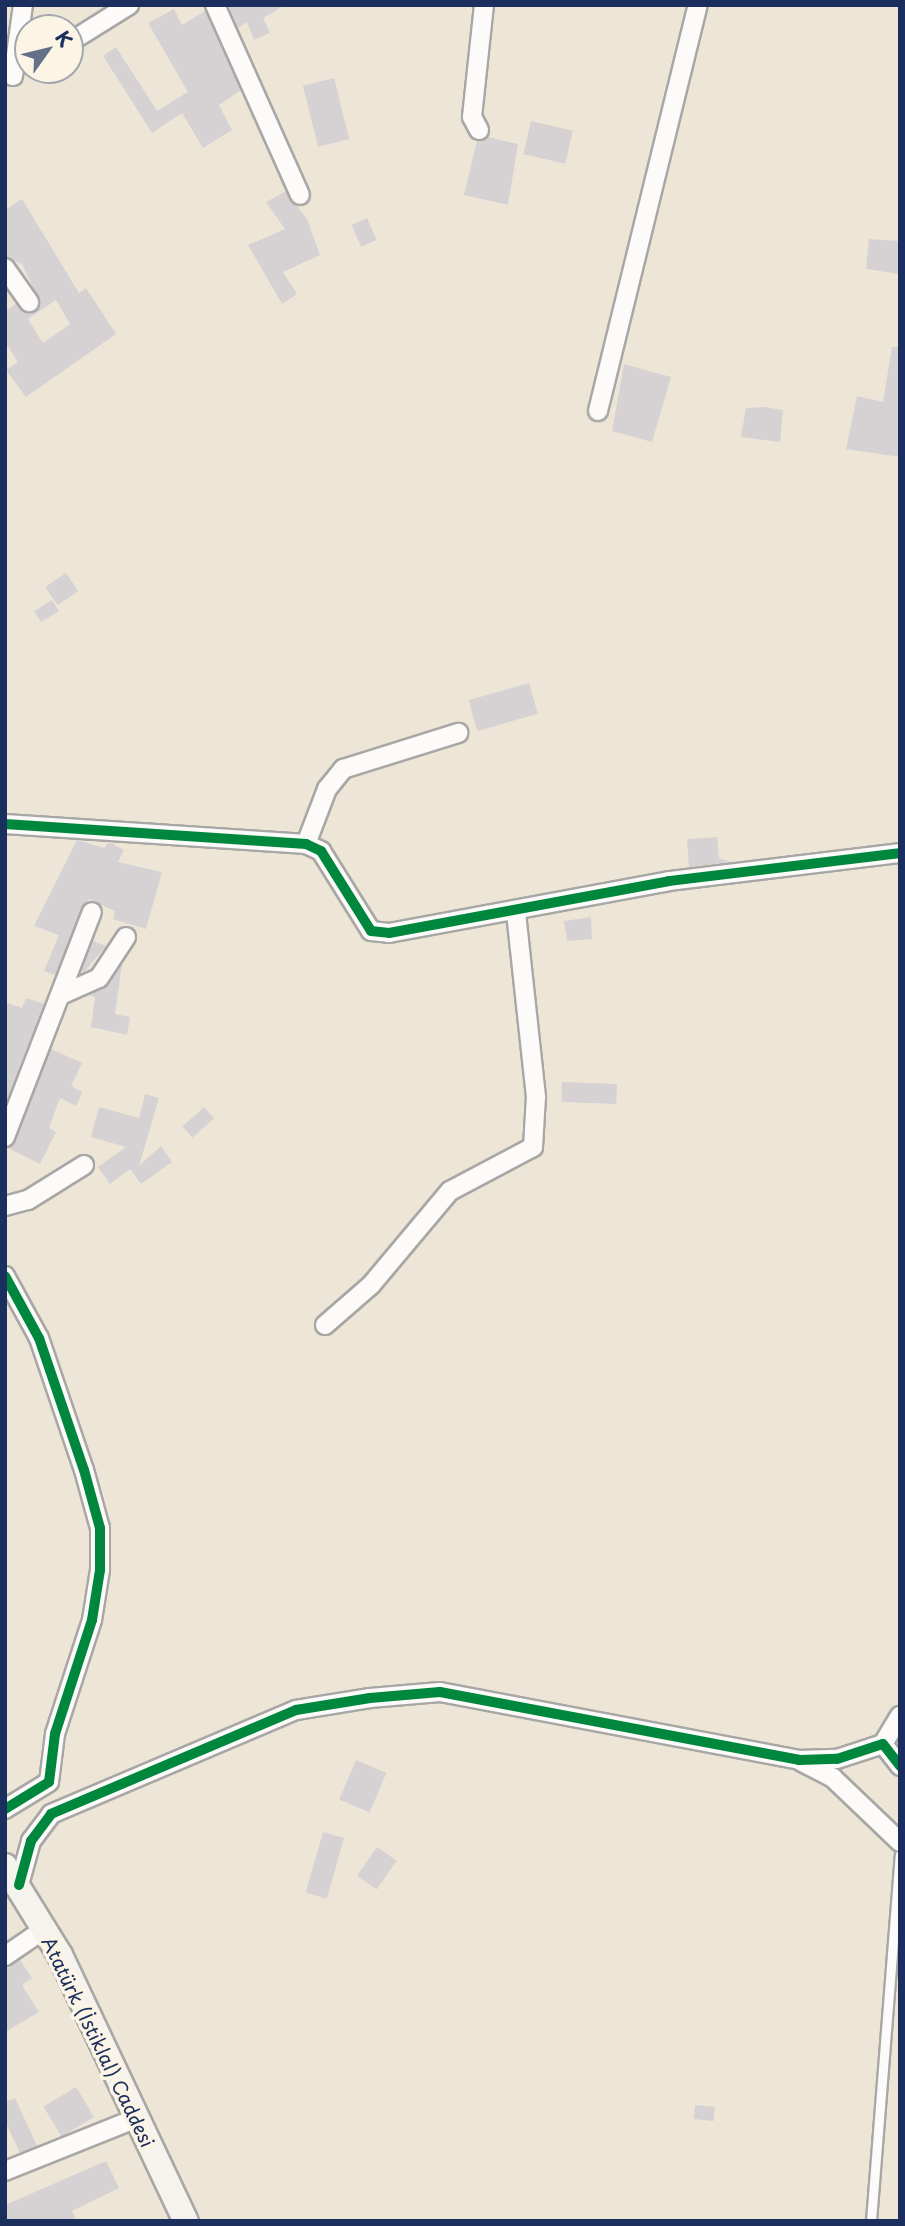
<!DOCTYPE html>
<meta charset="utf-8">
<style>
body{margin:0}
#map{position:relative;width:905px;height:2226px;overflow:hidden;background:#ede6d7;font-family:"Playpen Sans",sans-serif}
div>[style]{position:absolute}
.building>*{inset:0;background:#d6d2d4;transform-origin:0 0}
.roads{filter:drop-shadow(2px 0 #a9a7a5) drop-shadow(-2px 0 #a9a7a5) drop-shadow(0 2px #a9a7a5) drop-shadow(0 -2px #a9a7a5)}
.lane>*{height:9px;margin:-4.5px;padding:0 4.5px;transform-origin:4.5px;border-radius:4.5px;background:#fcfbf9}
.street>*{height:18px;margin:-9px;padding:0 9px;transform-origin:9px;border-radius:9px;background:#fcfbf9}
.secondary>*{height:24px;margin:-12px;padding:0 12px;transform-origin:12px;border-radius:12px;background:#f6f3ee}
.cycleway>*{height:10px;margin:-5px;padding:0 5px;transform-origin:5px;border-radius:5px;background:#00873e}
span{translate:-50% -50%;white-space:nowrap;text-align:center;line-height:1.15;-webkit-text-stroke:7px #fcf5e5;paint-order:stroke}
.street-label{font-size:19px;color:#1b2f5e}
.frame{position:absolute;inset:0;border:7px solid #1b2f5e;pointer-events:none}
.north{position:absolute;left:14px;top:14px;width:70px;height:70px;box-sizing:border-box;background:#fcf5e5;border:2px solid #a2a6af;border-radius:50%;rotate:56deg;font-size:19px;font-weight:700;line-height:28px;text-align:center;color:#1b2f5e}
.north::after{content:'';display:block;margin:auto;width:24px;height:32px;background:#646f88;clip-path:polygon(50% 0,100% 100%,50% 72%,0 100%)}
</style>
<div id="map">
<div class="building">
<div style="clip-path:polygon(228px 5px,285px 5px,263px 18px,270px 33px,254px 40px,247px 22px,238px 28px)"></div>
<div style="clip-path:polygon(174px 9px,182px 25px,205px 11px,241px 90px,219px 105px,232px 130px,203px 148px,182px 113px,152px 133px,103px 56px,116px 47px,157px 111px,188px 92px,148px 23px)"></div>
<div style="left:334px;top:78px;width:63px;height:32px;rotate:76deg"></div>
<div style="left:531px;top:121px;width:43px;height:34px;rotate:13deg"></div>
<div style="clip-path:polygon(488px 137px,518px 144px,508px 205px,464px 195px,477px 141px)"></div>
<div style="clip-path:polygon(286px 191px,307px 219px,320px 255px,283px 272px,297px 294px,282px 304px,248px 245px,285px 229px,266px 202px)"></div>
<div style="clip-path:polygon(evenodd,22px 199px,79px 293px,86px 288px,116px 334px,26px 397px,6px 370px,18px 362px,5px 342px,5px 311px,16px 304px,31px 313px,40px 302px,22px 264px,5px 257px,5px 210px,22px 199px,56px 300px,70px 324px,43px 343px,28px 319px,56px 300px)"></div>
<div style="left:367px;top:218px;width:24px;height:17px;rotate:66deg"></div>
<div style="clip-path:polygon(869px 239px,900px 241px,900px 274px,866px 269px)"></div>
<div style="clip-path:polygon(892px 347px,900px 347px,900px 457px,846px 449px,857px 396px,883px 402px)"></div>
<div style="clip-path:polygon(624px 364px,671px 377px,652px 442px,612px 431px)"></div>
<div style="clip-path:polygon(764px 407px,783px 410px,780px 442px,741px 437px,746px 408px)"></div>
<div style="left:66px;top:573px;width:22px;height:25px;rotate:56deg"></div>
<div style="left:52px;top:600px;width:13px;height:21px;rotate:58deg"></div>
<div style="left:529px;top:683px;width:32px;height:63px;rotate:74deg"></div>
<div style="clip-path:polygon(717px 837px,719px 858px,731px 862px,689px 867px,687px 839px)"></div>
<div style="clip-path:polygon(77px 840px,104px 848px,109px 842px,124px 850px,118px 862px,162px 872px,146px 929px,113px 919px,115px 911px,89px 899px,55px 975px,44px 971px,59px 935px,34px 926px)"></div>
<div style="clip-path:polygon(591px 917px,592px 939px,567px 941px,564px 921px)"></div>
<div style="clip-path:polygon(93px 941px,106px 946px,84px 972px,81px 971px)"></div>
<div style="clip-path:polygon(122px 964px,115px 1014px,130px 1017px,127px 1035px,91px 1027px,95px 997px,89px 995px,108px 985px)"></div>
<div style="clip-path:polygon(26px 998px,44px 1004px,5px 1105px,5px 1011px,8px 1003px,22px 1008px)"></div>
<div style="clip-path:polygon(51px 1049px,82px 1063px,71px 1086px,82px 1092px,76px 1106px,60px 1098px,49px 1128px,56px 1132px,40px 1164px,8px 1148px)"></div>
<div style="left:562px;top:1082px;width:55px;height:20px;rotate:2deg"></div>
<div style="clip-path:polygon(145px 1094px,159px 1098px,139px 1166px,161px 1146px,172px 1162px,141px 1184px,130px 1169px,110px 1184px,98px 1167px,126px 1147px,91px 1137px,99px 1107px,139px 1118px)"></div>
<div style="left:204px;top:1107px;width:15px;height:29px;rotate:48deg"></div>
<div style="left:356px;top:1760px;width:33px;height:43px;rotate:23deg"></div>
<div style="left:323px;top:1832px;width:22px;height:63px;rotate:16deg"></div>
<div style="left:377px;top:1847px;width:24px;height:35px;rotate:35deg"></div>
<div style="clip-path:polygon(20px 1960px,32px 1978px,22px 1985px,39px 2012px,5px 2032px,5px 1967px)"></div>
<div style="left:76px;top:2087px;width:35px;height:38px;rotate:59deg"></div>
<div style="clip-path:polygon(15px 2098px,37px 2146px,20px 2153px,5px 2121px,5px 2102px)"></div>
<div style="left:695px;top:2105px;width:20px;height:14px;rotate:6deg"></div>
<div style="clip-path:polygon(106px 2161px,119px 2188px,72px 2211px,77px 2221px,5px 2221px,5px 2205px)"></div>
</div>
<div class="roads">
<div class="lane">
<div style="left:871px;top:2221px;width:367px;rotate:-85.5deg"></div>
</div>
<div class="street">
<div style="left:215px;top:5px;width:208px;rotate:65.9deg"></div>
<div style="left:70px;top:42px;width:70px;rotate:-32.1deg"></div>
<div style="left:13px;top:76px;width:72px;rotate:-82deg"></div>
<div style="left:479px;top:130px;width:15px;rotate:-118deg"></div>
<div style="left:472px;top:117px;width:113px;rotate:-83.9deg"></div>
<div style="left:5px;top:268px;width:42px;rotate:54.8deg"></div>
<div style="left:598px;top:411px;width:418px;rotate:-76.2deg"></div>
<div style="left:5px;top:824px;width:302px;rotate:3.8deg"></div>
<div style="left:306px;top:844px;width:17px;rotate:25deg"></div>
<div style="left:321px;top:851px;width:94px;rotate:58deg"></div>
<div style="left:371px;top:931px;width:18px;rotate:6deg"></div>
<div style="left:389px;top:933px;width:285px;rotate:-10.5deg"></div>
<div style="left:669px;top:881px;width:233px;rotate:-6.9deg"></div>
<div style="left:306px;top:844px;width:59px;rotate:-69.1deg"></div>
<div style="left:327px;top:789px;width:26px;rotate:-51deg"></div>
<div style="left:343px;top:769px;width:121px;rotate:-17.4deg"></div>
<div style="left:63px;top:994px;width:39px;rotate:-24deg"></div>
<div style="left:99px;top:978px;width:49px;rotate:-56.6deg"></div>
<div style="left:5px;top:1137px;width:241px;rotate:-68.9deg"></div>
<div style="left:5px;top:1206px;width:24px;rotate:-15deg"></div>
<div style="left:28px;top:1200px;width:66px;rotate:-32deg"></div>
<div style="left:5px;top:1276px;width:71px;rotate:61.3deg"></div>
<div style="left:39px;top:1338px;width:139px;rotate:71.2deg"></div>
<div style="left:84px;top:1470px;width:60px;rotate:74.6deg"></div>
<div style="left:100px;top:1528px;width:42px;rotate:90deg"></div>
<div style="left:100px;top:1570px;width:51px;rotate:99.1deg"></div>
<div style="left:92px;top:1620px;width:120px;rotate:108deg"></div>
<div style="left:55px;top:1734px;width:48px;rotate:97.1deg"></div>
<div style="left:49px;top:1782px;width:52px;rotate:148.5deg"></div>
<div style="left:325px;top:1325px;width:61px;rotate:-41deg"></div>
<div style="left:371px;top:1285px;width:123px;rotate:-50deg"></div>
<div style="left:450px;top:1191px;width:94px;rotate:-27.9deg"></div>
<div style="left:533px;top:1147px;width:50px;rotate:-86.6deg"></div>
<div style="left:536px;top:1097px;width:184px;rotate:-96.2deg"></div>
<div style="left:883px;top:1744px;width:33px;rotate:-59deg"></div>
<div style="left:802px;top:1762px;width:35px;rotate:27deg"></div>
<div style="left:833px;top:1778px;width:93px;rotate:43.7deg"></div>
<div style="left:19px;top:1885px;width:46px;rotate:-74.7deg"></div>
<div style="left:31px;top:1841px;width:34px;rotate:-53deg"></div>
<div style="left:51px;top:1814px;width:266px;rotate:-23deg"></div>
<div style="left:296px;top:1710px;width:75px;rotate:-9.2deg"></div>
<div style="left:370px;top:1698px;width:70px;rotate:-4.9deg"></div>
<div style="left:440px;top:1692px;width:365px;rotate:10.7deg"></div>
<div style="left:799px;top:1760px;width:38px;rotate:-2deg"></div>
<div style="left:837px;top:1759px;width:48px;rotate:-18.1deg"></div>
<div style="left:883px;top:1744px;width:28px;rotate:52deg"></div>
<div style="left:5px;top:1956px;width:46px;rotate:-34.4deg"></div>
<div style="left:5px;top:2171px;width:142px;rotate:-21.9deg"></div>
</div>
<div class="secondary">
<div style="left:5px;top:1866px;width:105px;rotate:58.3deg"></div>
<div style="left:60px;top:1955px;width:294px;rotate:64.7deg"></div>
</div>
</div>
<div class="cycleway">
<div style="left:5px;top:824px;width:302px;rotate:3.8deg"></div>
<div style="left:306px;top:844px;width:17px;rotate:25deg"></div>
<div style="left:321px;top:851px;width:94px;rotate:58deg"></div>
<div style="left:371px;top:931px;width:18px;rotate:6deg"></div>
<div style="left:389px;top:933px;width:285px;rotate:-10.5deg"></div>
<div style="left:669px;top:881px;width:233px;rotate:-6.9deg"></div>
<div style="left:5px;top:1276px;width:71px;rotate:61.3deg"></div>
<div style="left:39px;top:1338px;width:139px;rotate:71.2deg"></div>
<div style="left:84px;top:1470px;width:60px;rotate:74.6deg"></div>
<div style="left:100px;top:1528px;width:42px;rotate:90deg"></div>
<div style="left:100px;top:1570px;width:51px;rotate:99.1deg"></div>
<div style="left:92px;top:1620px;width:120px;rotate:108deg"></div>
<div style="left:55px;top:1734px;width:48px;rotate:97.1deg"></div>
<div style="left:49px;top:1782px;width:52px;rotate:148.5deg"></div>
<div style="left:19px;top:1885px;width:46px;rotate:-74.7deg"></div>
<div style="left:31px;top:1841px;width:34px;rotate:-53deg"></div>
<div style="left:51px;top:1814px;width:266px;rotate:-23deg"></div>
<div style="left:296px;top:1710px;width:75px;rotate:-9.2deg"></div>
<div style="left:370px;top:1698px;width:70px;rotate:-4.9deg"></div>
<div style="left:440px;top:1692px;width:365px;rotate:10.7deg"></div>
<div style="left:799px;top:1760px;width:38px;rotate:-2deg"></div>
<div style="left:837px;top:1759px;width:48px;rotate:-18.1deg"></div>
<div style="left:883px;top:1744px;width:28px;rotate:52deg"></div>
</div>
<div class="street-label">
<span style="left:98px;top:2042px;rotate:64deg">Atatürk (İstiklal) Caddesi</span>
</div>
<div class="frame"></div>
<div class="north">K</div>
</div>
